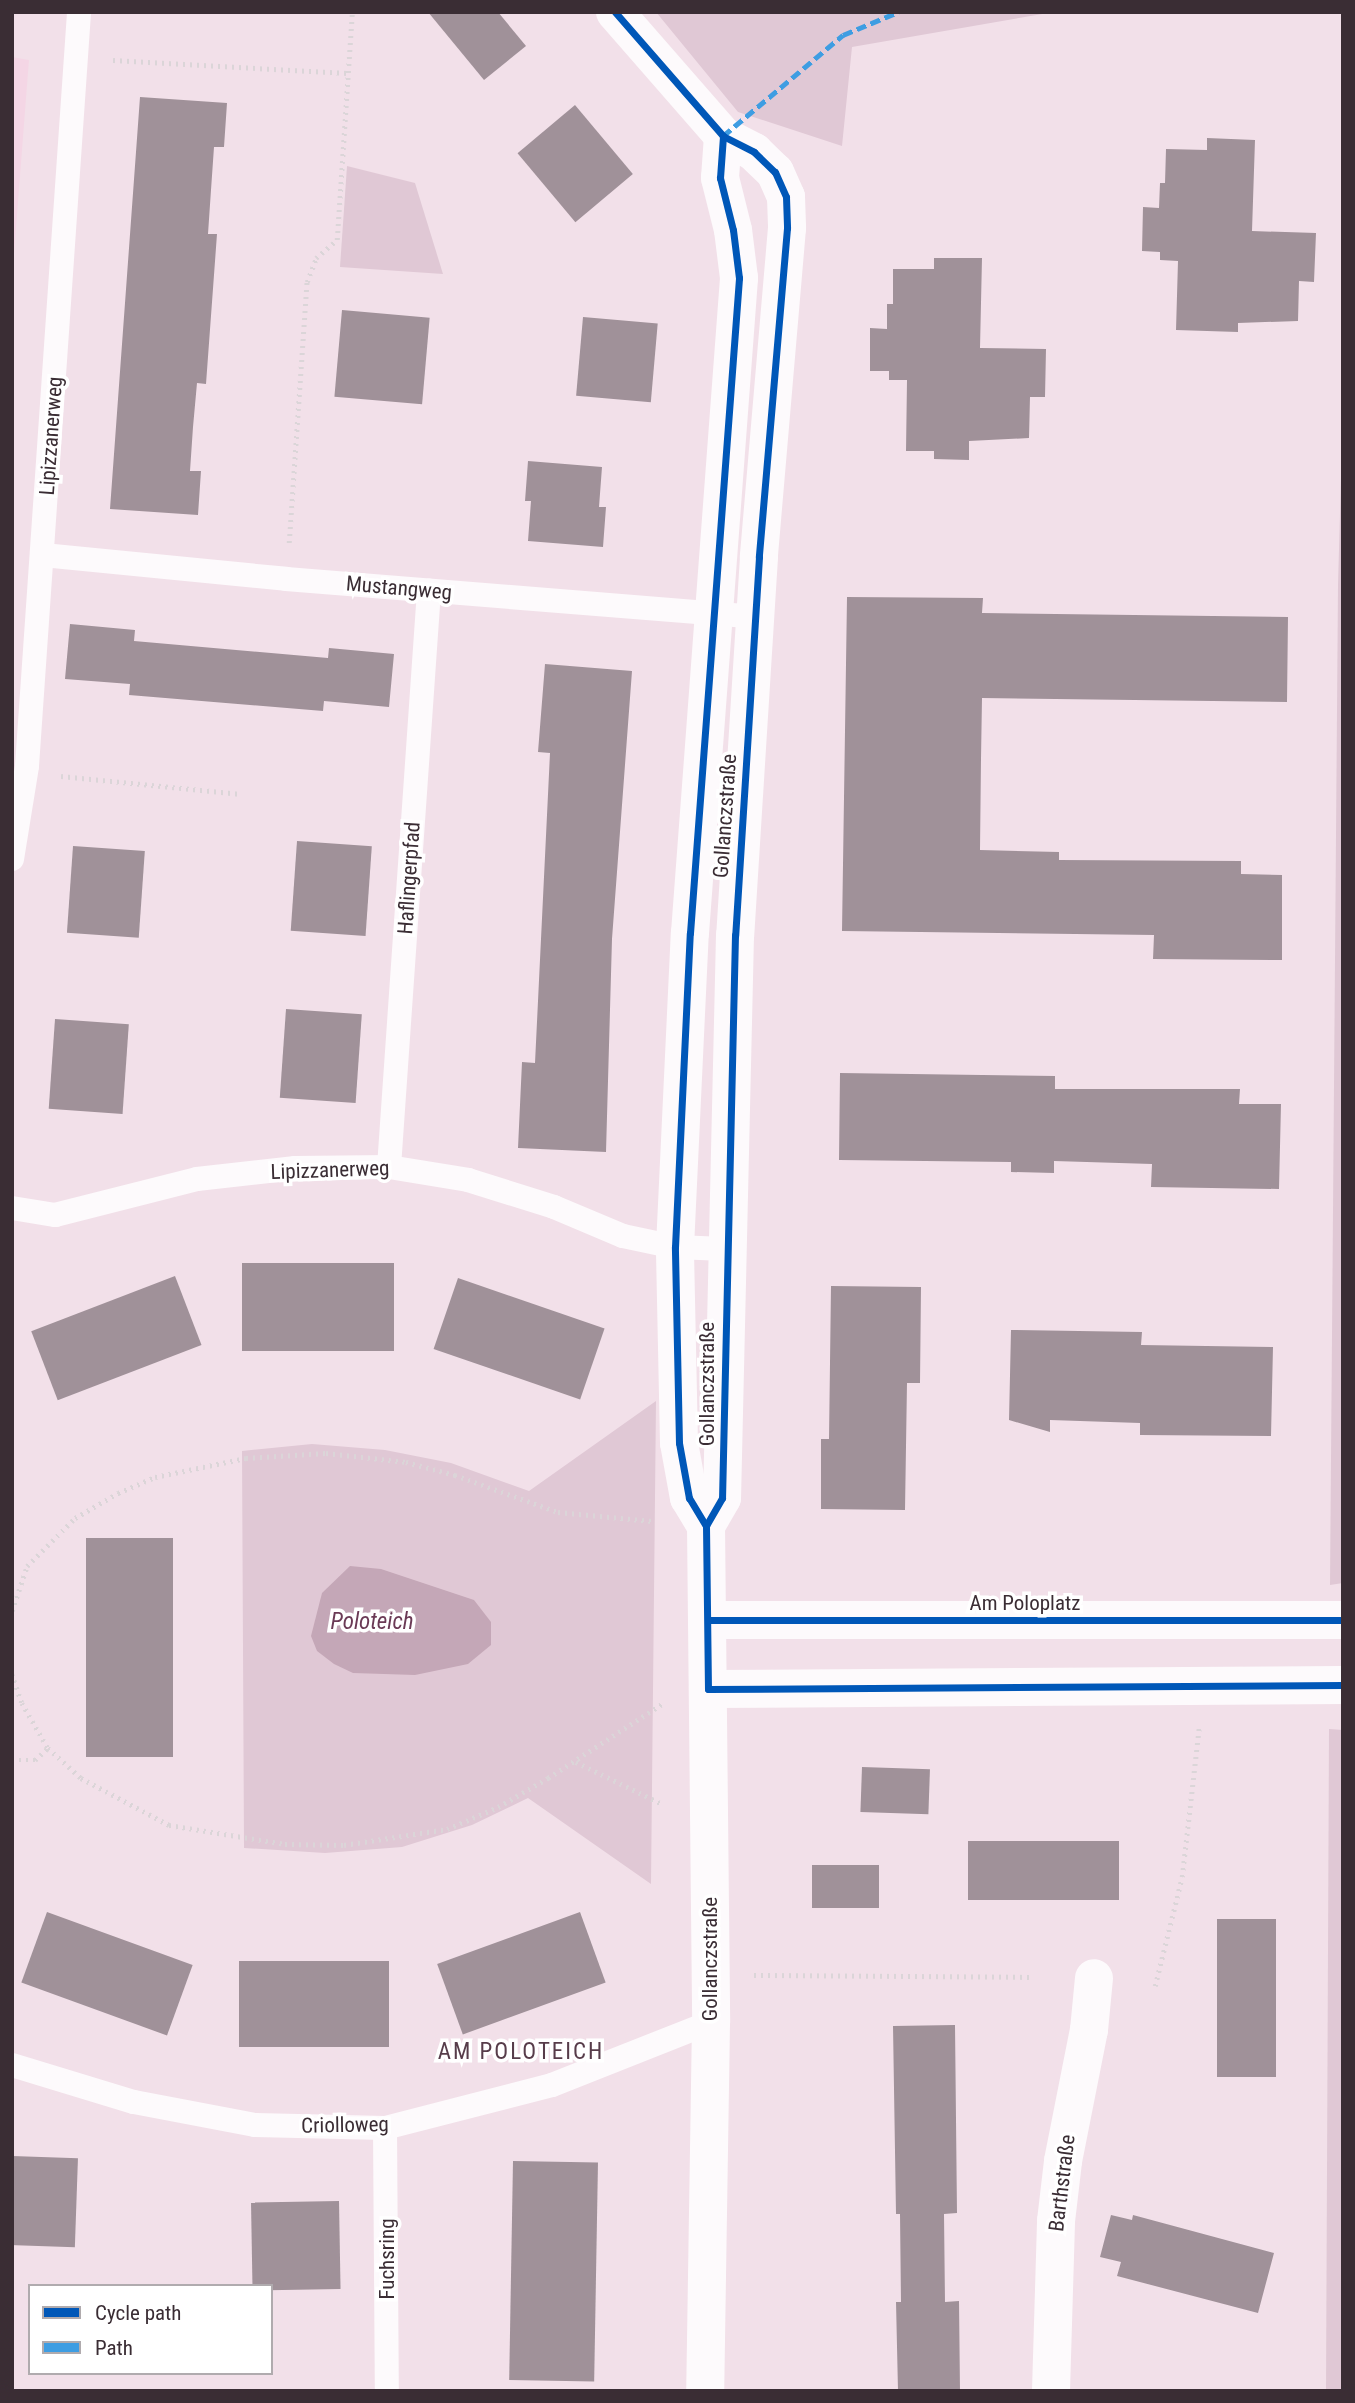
<!DOCTYPE html>
<meta charset="utf-8">
<style>
body{margin:0}
#map{position:relative;width:1355px;height:2403px;overflow:hidden;background:#f2e0e9;font-family:"Roboto Condensed",sans-serif}
div>[style]{position:absolute}
.built>*{inset:0;background:#f4d6e5}
.green>*{inset:0;background:#e0c8d5}
.water>*{inset:0;background:#c4a7b7}
.building>*{inset:0;background:#a09199;transform-origin:0 0}
.path>*{height:4.5px;margin-top:-2.25px;transform-origin:0;background:repeating-linear-gradient(90deg,#dbd5d8 0 2px,transparent 0 7px)}
.lane>*{height:24px;margin:-12px;padding:0 12px;transform-origin:12px;border-radius:12px;background:#fdfafc}
.street>*{height:38px;margin:-19px;padding:0 19px;transform-origin:19px;border-radius:19px;background:#fdfafc}
.quiet>*{height:5px;margin-top:-2.5px;transform-origin:0;background:repeating-linear-gradient(90deg,#3e9de2 0 10px,transparent 0 15px)}
.cycleway>*{height:7px;margin:-3.5px;padding:0 3.5px;transform-origin:3.5px;border-radius:3.5px;background:#0057b8}
span{translate:-50% -50%;white-space:nowrap;text-align:center;line-height:1.15;-webkit-text-stroke:7px #fff;paint-order:stroke}
.street-label{font-size:21px;color:#3a2d34}
.water-label{font-size:23px;color:#6b3a56;font-style:italic}
.neighbourhood-label{font-size:23px;color:#573c4a;letter-spacing:2px}
.frame{position:absolute;inset:0;border:14px solid #3a2d34;pointer-events:none}
.legend{position:absolute;left:28px;top:2284px;width:245px;height:91px;box-sizing:border-box;background:#fff;border:2px solid #b0abae;margin:0;padding:9px 12px;list-style:none;font-size:21px;color:#3a2d34}
.legend li{display:flex;align-items:center;gap:14px;height:35px}
.legend b{width:35px;border:2px solid #b0abae}
</style>
<div id="map">
<div class="built">
<div style="clip-path:polygon(12px 57px,29px 60px,12px 280px)"></div>
</div>
<div class="green">
<div style="clip-path:polygon(656px 12px,1054px 12px,852px 47px,842px 146px,738px 112px)"></div>
<div style="clip-path:polygon(347px 166px,415px 183px,443px 274px,340px 267px)"></div>
<div style="clip-path:polygon(1343px 407px,1343px 1583px,1330px 1585px,1338px 585px)"></div>
<div style="clip-path:polygon(656px 1401px,651px 1884px,528px 1798px,472px 1825px,402px 1847px,325px 1853px,244px 1848px,242px 1451px,312px 1444px,385px 1450px,451px 1463px,529px 1491px)"></div>
<div style="clip-path:polygon(1329px 1729px,1343px 1730px,1343px 2391px,1326px 2391px)"></div>
</div>
<div class="water">
<div style="clip-path:polygon(350px 1566px,381px 1569px,474px 1600px,491px 1622px,491px 1645px,468px 1664px,415px 1675px,353px 1673px,334px 1664px,317px 1651px,311px 1636px,322px 1593px)"></div>
</div>
<div class="building">
<div style="clip-path:polygon(428px 12px,498px 12px,526px 46px,484px 80px)"></div>
<div style="clip-path:polygon(140px 97px,227px 103px,224px 147px,214px 147px,211px 190px,208px 234px,217px 234px,206px 384px,197px 383px,193px 427px,190px 471px,201px 471px,198px 515px,110px 509px)"></div>
<div style="left:575px;top:105px;width:90px;height:75px;rotate:50deg"></div>
<div style="clip-path:polygon(1207px 138px,1255px 140px,1252px 231px,1316px 233px,1314px 282px,1299px 281px,1298px 321px,1238px 323px,1238px 332px,1176px 330px,1178px 261px,1160px 260px,1160px 252px,1142px 251px,1143px 207px,1159px 208px,1160px 183px,1165px 183px,1166px 149px,1207px 150px)"></div>
<div style="clip-path:polygon(934px 258px,982px 258px,980px 348px,1046px 349px,1045px 397px,1030px 397px,1029px 438px,969px 441px,969px 460px,934px 459px,934px 451px,906px 451px,907px 380px,889px 380px,889px 371px,870px 371px,870px 328px,887px 329px,887px 304px,893px 304px,893px 269px,934px 269px)"></div>
<div style="left:342px;top:310px;width:88px;height:87px;rotate:5deg"></div>
<div style="left:583px;top:317px;width:75px;height:79px;rotate:5deg"></div>
<div style="clip-path:polygon(528px 461px,602px 467px,599px 507px,606px 507px,603px 547px,528px 541px,531px 501px,525px 501px)"></div>
<div style="clip-path:polygon(847px 597px,983px 598px,982px 613px,1288px 617px,1287px 702px,982px 698px,981px 759px,980px 850px,1059px 852px,1059px 860px,1241px 861px,1241px 874px,1282px 875px,1282px 960px,1153px 959px,1154px 935px,842px 931px)"></div>
<div style="clip-path:polygon(70px 624px,135px 630px,134px 641px,328px 658px,329px 648px,394px 654px,389px 707px,324px 701px,323px 711px,129px 695px,130px 684px,65px 679px)"></div>
<div style="clip-path:polygon(545px 664px,632px 671px,612px 939px,606px 1152px,518px 1148px,522px 1062px,535px 1063px,550px 753px,538px 752px)"></div>
<div style="left:297px;top:841px;width:75px;height:90px;rotate:4deg"></div>
<div style="left:73px;top:846px;width:72px;height:87px;rotate:4deg"></div>
<div style="left:286px;top:1009px;width:76px;height:89px;rotate:4deg"></div>
<div style="left:55px;top:1019px;width:74px;height:90px;rotate:4deg"></div>
<div style="clip-path:polygon(840px 1073px,1055px 1076px,1055px 1089px,1240px 1089px,1239px 1104px,1281px 1104px,1279px 1189px,1151px 1187px,1152px 1164px,1054px 1161px,1054px 1173px,1011px 1172px,1011px 1162px,839px 1160px)"></div>
<div style="left:242px;top:1263px;width:152px;height:88px"></div>
<div style="left:175px;top:1276px;width:74px;height:154px;rotate:69deg"></div>
<div style="left:458px;top:1278px;width:155px;height:75px;rotate:19deg"></div>
<div style="clip-path:polygon(831px 1286px,921px 1287px,920px 1383px,907px 1383px,905px 1510px,821px 1509px,821px 1439px,829px 1439px)"></div>
<div style="clip-path:polygon(1011px 1330px,1142px 1332px,1141px 1345px,1273px 1347px,1271px 1436px,1140px 1435px,1140px 1423px,1050px 1420px,1050px 1432px,1009px 1420px)"></div>
<div style="left:86px;top:1538px;width:87px;height:219px"></div>
<div style="left:862px;top:1767px;width:68px;height:45px;rotate:2deg"></div>
<div style="left:968px;top:1841px;width:151px;height:59px"></div>
<div style="left:879px;top:1865px;width:43px;height:67px;rotate:90deg"></div>
<div style="left:47px;top:1912px;width:155px;height:75px;rotate:20deg"></div>
<div style="left:580px;top:1912px;width:75px;height:152px;rotate:70deg"></div>
<div style="left:1217px;top:1919px;width:59px;height:158px"></div>
<div style="left:389px;top:1961px;width:86px;height:150px;rotate:90deg"></div>
<div style="clip-path:polygon(955px 2025px,957px 2213px,944px 2214px,945px 2302px,959px 2301px,960px 2391px,898px 2391px,896px 2302px,901px 2302px,900px 2214px,896px 2214px,893px 2026px)"></div>
<div style="left:12px;top:2156px;width:66px;height:89px;rotate:2deg"></div>
<div style="left:513px;top:2161px;width:85px;height:219px;rotate:1deg"></div>
<div style="left:339px;top:2201px;width:88px;height:88px;rotate:89deg"></div>
<div style="clip-path:polygon(1111px 2215px,1132px 2220px,1133px 2215px,1274px 2253px,1258px 2313px,1117px 2276px,1121px 2262px,1100px 2257px)"></div>
</div>
<div class="path">
<div style="left:113px;top:60px;width:235px;rotate:3.2deg"></div>
<div style="left:289px;top:543px;width:262px;rotate:-86.1deg"></div>
<div style="left:307px;top:282px;width:26px;rotate:-69deg"></div>
<div style="left:316px;top:258px;width:28px;rotate:-41deg"></div>
<div style="left:337px;top:240px;width:228px;rotate:-86.2deg"></div>
<div style="left:61px;top:776px;width:181px;rotate:5.7deg"></div>
<div style="left:12px;top:1611px;width:47px;rotate:-71.6deg"></div>
<div style="left:27px;top:1566px;width:68px;rotate:-45deg"></div>
<div style="left:75px;top:1518px;width:50px;rotate:-30.2deg"></div>
<div style="left:118px;top:1493px;width:40px;rotate:-23.4deg"></div>
<div style="left:155px;top:1477px;width:93px;rotate:-11.8deg"></div>
<div style="left:246px;top:1458px;width:80px;rotate:-3.6deg"></div>
<div style="left:326px;top:1453px;width:81px;rotate:6.4deg"></div>
<div style="left:406px;top:1462px;width:51px;rotate:14.9deg"></div>
<div style="left:455px;top:1475px;width:109px;rotate:19.8deg"></div>
<div style="left:558px;top:1512px;width:94px;rotate:5.5deg"></div>
<div style="left:12px;top:1674px;width:31px;rotate:71deg"></div>
<div style="left:22px;top:1703px;width:52px;rotate:60deg"></div>
<div style="left:48px;top:1748px;width:45px;rotate:42.3deg"></div>
<div style="left:81px;top:1778px;width:100px;rotate:28.1deg"></div>
<div style="left:169px;top:1825px;width:118px;rotate:9.3deg"></div>
<div style="left:285px;top:1844px;width:59px;rotate:1deg"></div>
<div style="left:344px;top:1845px;width:104px;rotate:-8.8deg"></div>
<div style="left:447px;top:1829px;width:56px;rotate:-23.3deg"></div>
<div style="left:498px;top:1807px;width:58px;rotate:-30.1deg"></div>
<div style="left:548px;top:1778px;width:136px;rotate:-33deg"></div>
<div style="left:12px;top:1760px;width:23px"></div>
<div style="left:35px;top:1760px;width:18px;rotate:-43deg"></div>
<div style="left:576px;top:1762px;width:96px;rotate:26deg"></div>
<div style="left:754px;top:1975px;width:275px;rotate:0.4deg"></div>
<div style="left:1155px;top:1986px;width:112px;rotate:-76.1deg"></div>
<div style="left:1182px;top:1877px;width:150px;rotate:-83.5deg"></div>
</div>
<div class="lane">
<div style="left:43px;top:555px;width:244px;rotate:5.6deg"></div>
<div style="left:286px;top:579px;width:472px;rotate:4.6deg"></div>
<div style="left:12px;top:859px;width:94px;rotate:-80.8deg"></div>
<div style="left:27px;top:766px;width:756px;rotate:-86.05deg"></div>
<div style="left:389px;top:1167px;width:578px;rotate:-86.03deg"></div>
<div style="left:12px;top:1208px;width:44px;rotate:9.2deg"></div>
<div style="left:55px;top:1215px;width:146px;rotate:-14.2deg"></div>
<div style="left:197px;top:1179px;width:99px;rotate:-6.4deg"></div>
<div style="left:295px;top:1168px;width:94px;rotate:-0.6deg"></div>
<div style="left:389px;top:1167px;width:80px;rotate:9.3deg"></div>
<div style="left:468px;top:1180px;width:90px;rotate:17.4deg"></div>
<div style="left:554px;top:1207px;width:75px;rotate:22.8deg"></div>
<div style="left:623px;top:1236px;width:53px;rotate:11.9deg"></div>
<div style="left:675px;top:1247px;width:50px;rotate:2.3deg"></div>
<div style="left:12px;top:2065px;width:127px;rotate:16.9deg"></div>
<div style="left:134px;top:2102px;width:123px;rotate:10.8deg"></div>
<div style="left:255px;top:2125px;width:130px;rotate:1.3deg"></div>
<div style="left:385px;top:2128px;width:172px;rotate:-14.4deg"></div>
<div style="left:552px;top:2085px;width:171px;rotate:-21.6deg"></div>
<div style="left:385px;top:2128px;width:263px;rotate:89.6deg"></div>
</div>
<div class="street">
<div style="left:615px;top:12px;width:164px;rotate:48.9deg"></div>
<div style="left:723px;top:136px;width:35px;rotate:27deg"></div>
<div style="left:754px;top:152px;width:29px;rotate:44deg"></div>
<div style="left:775px;top:172px;width:27px;rotate:66deg"></div>
<div style="left:786px;top:197px;width:31px;rotate:88deg"></div>
<div style="left:787px;top:228px;width:330px;rotate:94.9deg"></div>
<div style="left:759px;top:557px;width:379px;rotate:93.6deg"></div>
<div style="left:735px;top:935px;width:563px;rotate:91.32deg"></div>
<div style="left:722px;top:1498px;width:32px;rotate:120deg"></div>
<div style="left:706px;top:1526px;width:496px;rotate:89.4deg"></div>
<div style="left:711px;top:2022px;width:369px;rotate:90.9deg"></div>
<div style="left:706px;top:1526px;width:33px;rotate:-121deg"></div>
<div style="left:689px;top:1498px;width:56px;rotate:-100.3deg"></div>
<div style="left:679px;top:1443px;width:196px;rotate:-91.2deg"></div>
<div style="left:675px;top:1247px;width:314px;rotate:-87.3deg"></div>
<div style="left:690px;top:933px;width:657px;rotate:-85.72deg"></div>
<div style="left:739px;top:278px;width:48px;rotate:-97.1deg"></div>
<div style="left:733px;top:230px;width:54px;rotate:-104deg"></div>
<div style="left:720px;top:178px;width:42px;rotate:-85.9deg"></div>
<div style="left:708px;top:1620px;width:635px"></div>
<div style="left:708px;top:1689px;width:635px;rotate:-0.36deg"></div>
<div style="left:1051px;top:2391px;width:170px;rotate:-88.3deg"></div>
<div style="left:1056px;top:2221px;width:60px;rotate:-83.3deg"></div>
<div style="left:1063px;top:2161px;width:134px;rotate:-78.8deg"></div>
<div style="left:1089px;top:2030px;width:52px;rotate:-84.5deg"></div>
</div>
<div class="quiet">
<div style="left:723px;top:136px;width:157px;rotate:-40.1deg"></div>
<div style="left:843px;top:35px;width:60px;rotate:-22.7deg"></div>
</div>
<div class="cycleway">
<div style="left:615px;top:12px;width:164px;rotate:48.9deg"></div>
<div style="left:723px;top:136px;width:35px;rotate:27deg"></div>
<div style="left:754px;top:152px;width:29px;rotate:44deg"></div>
<div style="left:775px;top:172px;width:27px;rotate:66deg"></div>
<div style="left:786px;top:197px;width:31px;rotate:88deg"></div>
<div style="left:787px;top:228px;width:330px;rotate:94.9deg"></div>
<div style="left:759px;top:557px;width:379px;rotate:93.6deg"></div>
<div style="left:735px;top:935px;width:563px;rotate:91.32deg"></div>
<div style="left:722px;top:1498px;width:32px;rotate:120deg"></div>
<div style="left:706px;top:1526px;width:163px;rotate:89.3deg"></div>
<div style="left:708px;top:1689px;width:635px;rotate:-0.36deg"></div>
<div style="left:706px;top:1526px;width:33px;rotate:-121deg"></div>
<div style="left:689px;top:1498px;width:56px;rotate:-100.3deg"></div>
<div style="left:679px;top:1443px;width:196px;rotate:-91.2deg"></div>
<div style="left:675px;top:1247px;width:314px;rotate:-87.3deg"></div>
<div style="left:690px;top:933px;width:657px;rotate:-85.72deg"></div>
<div style="left:739px;top:278px;width:48px;rotate:-97.1deg"></div>
<div style="left:733px;top:230px;width:54px;rotate:-104deg"></div>
<div style="left:720px;top:178px;width:42px;rotate:-85.9deg"></div>
<div style="left:708px;top:1620px;width:635px"></div>
</div>
<div class="street-label">
<span style="left:51px;top:436px;rotate:-86deg">Lipizzanerweg</span>
<span style="left:399px;top:588px;rotate:5deg">Mustangweg</span>
<span style="left:725px;top:816px;rotate:-86deg">Gollanczstraße</span>
<span style="left:409px;top:878px;rotate:-86deg">Haflingerpfad</span>
<span style="left:330px;top:1170px;rotate:-2deg">Lipizzanerweg</span>
<span style="left:707px;top:1384px;rotate:-90deg">Gollanczstraße</span>
<span style="left:1025px;top:1603px">Am Poloplatz</span>
<span style="left:710px;top:1959px;rotate:-90deg">Gollanczstraße</span>
<span style="left:345px;top:2125px;rotate:-1deg">Criolloweg</span>
<span style="left:1062px;top:2183px;rotate:-83deg">Barthstraße</span>
<span style="left:387px;top:2259px;rotate:-90deg">Fuchsring</span>
</div>
<div class="water-label">
<span style="left:372px;top:1622px">Poloteich</span>
</div>
<div class="neighbourhood-label">
<span style="left:521px;top:2052px">AM POLOTEICH</span>
</div>
<div class="frame"></div>
<ul class="legend">
<li><b style="height:9px;background:#0057b8"></b>Cycle path</li>
<li><b style="height:9px;background:#3e9de2"></b>Path</li>
</ul>
</div>
